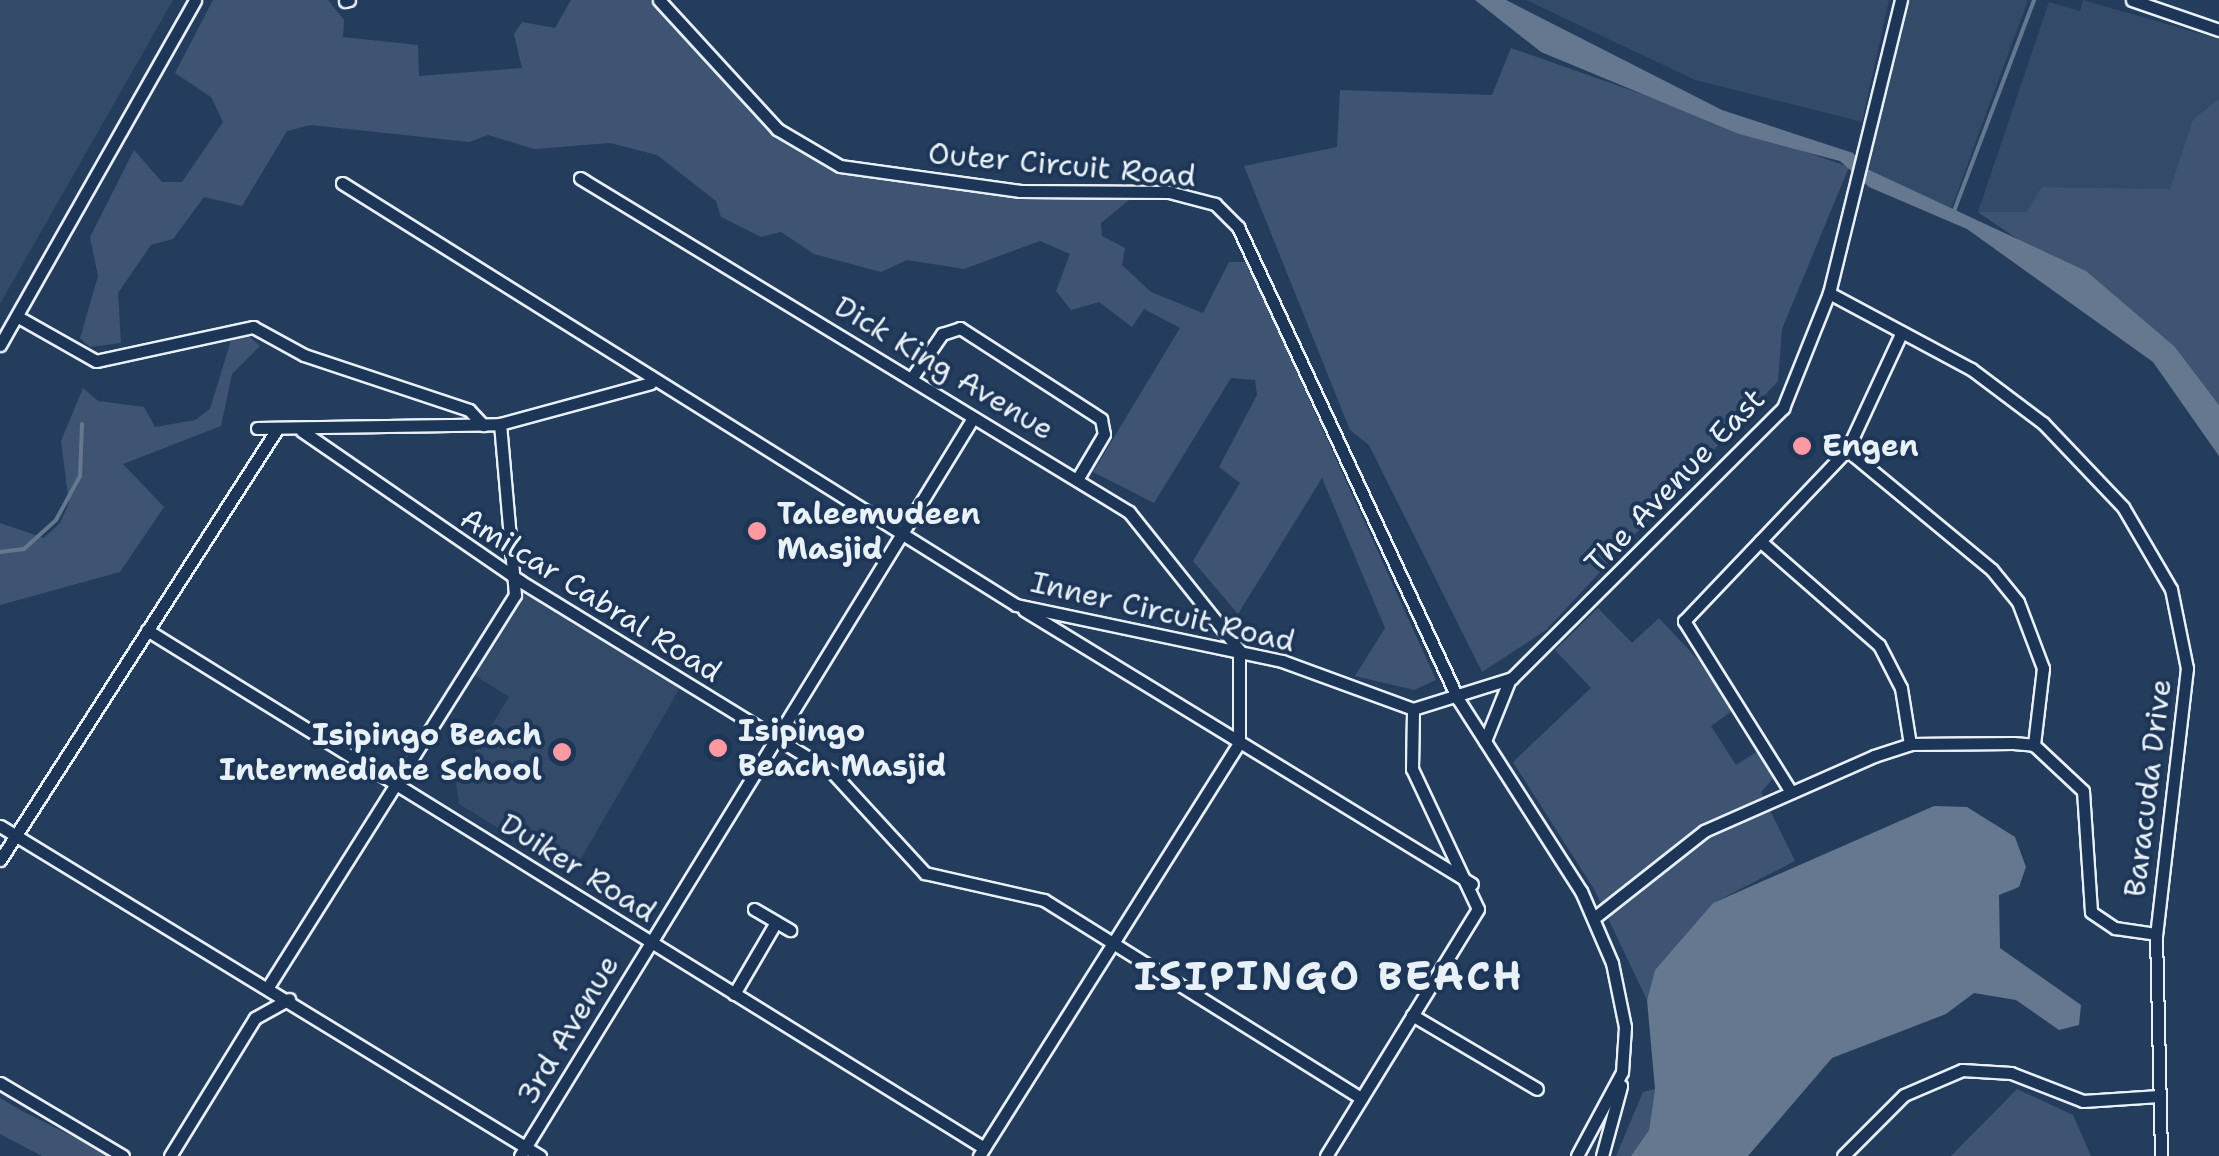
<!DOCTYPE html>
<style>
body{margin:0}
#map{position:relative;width:2219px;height:1156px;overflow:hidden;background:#253d5d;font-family:"Shantell Sans",sans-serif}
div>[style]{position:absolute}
.built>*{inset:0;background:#334a68}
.green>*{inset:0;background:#3e5472}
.water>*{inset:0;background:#657890}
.stream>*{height:4px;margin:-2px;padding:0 2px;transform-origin:2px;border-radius:2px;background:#657890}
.roads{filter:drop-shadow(2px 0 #e8f1f8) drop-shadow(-2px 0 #e8f1f8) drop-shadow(0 2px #e8f1f8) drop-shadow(0 -2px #e8f1f8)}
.minor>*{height:11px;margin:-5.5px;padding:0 5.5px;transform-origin:5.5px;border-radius:5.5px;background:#1d3557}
.dots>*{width:28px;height:28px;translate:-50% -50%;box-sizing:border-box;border:5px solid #1d3557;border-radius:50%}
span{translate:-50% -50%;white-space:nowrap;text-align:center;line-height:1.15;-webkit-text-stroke:8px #1d3557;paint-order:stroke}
.street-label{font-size:30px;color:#e8f1f8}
.poi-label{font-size:30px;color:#e8f1f8;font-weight:700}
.left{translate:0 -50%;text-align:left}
.right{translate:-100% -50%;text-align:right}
.district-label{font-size:40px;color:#e8f1f8;font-weight:700;letter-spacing:2.5px}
</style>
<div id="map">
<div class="built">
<div style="clip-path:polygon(0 0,173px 0,0 304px)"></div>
<div style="clip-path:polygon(1526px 0,1889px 0,1862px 122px,1695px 80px)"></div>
<div style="clip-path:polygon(1910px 0,2028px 0,1951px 209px,1865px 168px)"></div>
<div style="clip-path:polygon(2083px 0,2219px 39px,2219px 99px,2193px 119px,2170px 190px,2043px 187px,2026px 212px,1978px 212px,2049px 2px,2080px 11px)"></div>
<div style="clip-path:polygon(522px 590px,680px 688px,572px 874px,459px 804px,456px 783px,509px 697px,471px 673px)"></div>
</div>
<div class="green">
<div style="clip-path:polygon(213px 0,328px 0,344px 20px,343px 37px,418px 45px,419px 76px,522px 68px,514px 34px,522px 22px,555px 28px,571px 0,650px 0,754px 116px,825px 163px,882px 180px,1003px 193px,1134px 196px,1101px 223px,1102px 236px,1125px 248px,1122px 265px,1151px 292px,1203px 313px,1229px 262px,1247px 262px,1436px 680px,1414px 690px,1355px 676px,1385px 628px,1322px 478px,1238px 614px,1193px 561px,1240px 483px,1219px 467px,1257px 395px,1255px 380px,1231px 378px,1154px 503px,1093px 472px,1180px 328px,1144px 309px,1132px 327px,1099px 302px,1071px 310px,1056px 291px,1070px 254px,1040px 241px,964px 269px,907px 260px,881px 272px,814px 254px,781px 232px,761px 237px,721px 217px,716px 201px,657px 155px,610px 143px,534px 149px,488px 135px,469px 142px,311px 125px,287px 131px,242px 206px,204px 197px,173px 239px,151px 245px,118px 293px,121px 343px,90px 347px,80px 338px,98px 276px,90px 237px,134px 150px,162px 182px,182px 182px,223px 122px,211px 97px,175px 73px)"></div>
<div style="clip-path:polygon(1511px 48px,1849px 167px,1782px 329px,1778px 381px,1546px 630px,1482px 672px,1369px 445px,1350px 430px,1244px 166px,1337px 147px,1340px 90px,1492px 95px)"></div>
<div style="clip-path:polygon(2219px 99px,2219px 405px,2175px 347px,1978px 212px,2026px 212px,2042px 187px,2170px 189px,2193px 119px)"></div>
<div style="clip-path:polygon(244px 332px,260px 346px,232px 374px,221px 426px,123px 464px,164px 507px,120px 572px,0 605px,0 523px,44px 538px,60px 523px,69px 503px,61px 441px,83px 388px,98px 401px,144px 407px,155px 427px,195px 420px,210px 409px,232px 337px)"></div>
<div style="clip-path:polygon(1598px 608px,1632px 643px,1659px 618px,1703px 665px,1735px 709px,1711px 726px,1736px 765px,1761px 749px,1776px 775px,1761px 792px,1795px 861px,1713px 903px,1655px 970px,1647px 1000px,1594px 889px,1513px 762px,1591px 688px,1555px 650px)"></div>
<div style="clip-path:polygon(1655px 1089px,1649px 1130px,1631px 1156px,1616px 1156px,1643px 1092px)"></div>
<div style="clip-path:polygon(2017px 1089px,2073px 1115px,2091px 1156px,1951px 1156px)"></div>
<div style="clip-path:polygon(0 1098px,22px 1111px,112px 1156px,42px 1156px,0 1134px)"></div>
</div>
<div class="water">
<div style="clip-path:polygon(1475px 0,1506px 0,1722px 110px,1853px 153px,1865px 168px,2086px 271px,2175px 347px,2219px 405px,2219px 456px,2153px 362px,1967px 229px,1869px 187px,1840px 161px,1739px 134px,1541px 52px)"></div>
<div style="clip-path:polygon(1934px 806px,1967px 807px,2015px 837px,2026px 867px,2019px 887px,1999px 895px,2000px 948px,2081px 1005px,2079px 1025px,2059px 1030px,2016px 1000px,1974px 993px,1946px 1014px,1832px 1058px,1748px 1156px,1631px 1156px,1649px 1130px,1655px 1089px,1647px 1000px,1655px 970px,1713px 903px)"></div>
</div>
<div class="stream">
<div style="left:1954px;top:211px;width:226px;rotate:-69.2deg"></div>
<div style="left:0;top:552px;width:24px;rotate:-7deg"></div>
<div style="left:24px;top:549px;width:43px;rotate:-42.2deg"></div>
<div style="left:56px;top:520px;width:50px;rotate:-61.4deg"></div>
<div style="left:80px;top:476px;width:52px;rotate:-87.8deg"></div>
</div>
<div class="roads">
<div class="minor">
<div style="left:659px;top:0;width:175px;rotate:47.5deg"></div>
<div style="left:777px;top:129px;width:73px;rotate:30.4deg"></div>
<div style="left:840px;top:166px;width:182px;rotate:7.9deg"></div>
<div style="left:1020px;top:191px;width:149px;rotate:0.4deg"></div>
<div style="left:1169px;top:192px;width:48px;rotate:14.6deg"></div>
<div style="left:1215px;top:204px;width:33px;rotate:45deg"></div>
<div style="left:1238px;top:227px;width:521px;rotate:65.01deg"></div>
<div style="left:1458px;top:699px;width:228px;rotate:57.4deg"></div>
<div style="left:1581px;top:891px;width:78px;rotate:66.7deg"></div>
<div style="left:1612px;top:963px;width:65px;rotate:78.5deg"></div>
<div style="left:1625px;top:1027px;width:45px;rotate:93.8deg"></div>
<div style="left:1622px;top:1072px;width:95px;rotate:118.2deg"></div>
<div style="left:2132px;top:0;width:92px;rotate:19deg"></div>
<div style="left:345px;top:1px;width:4px;rotate:-14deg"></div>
<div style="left:580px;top:178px;width:643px;rotate:31.32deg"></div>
<div style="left:1129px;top:512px;width:176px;rotate:51.4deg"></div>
<div style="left:1239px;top:650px;width:93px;rotate:90deg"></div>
<div style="left:1239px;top:743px;width:488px;rotate:122.2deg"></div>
<div style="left:342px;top:183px;width:795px;rotate:32.05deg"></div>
<div style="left:1016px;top:605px;width:272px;rotate:11.9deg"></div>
<div style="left:1282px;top:661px;width:140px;rotate:20.1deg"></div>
<div style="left:1413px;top:709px;width:104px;rotate:-17.4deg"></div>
<div style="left:1512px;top:678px;width:383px;rotate:-44.9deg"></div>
<div style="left:1783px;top:408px;width:124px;rotate:-68.2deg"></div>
<div style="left:1829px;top:293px;width:302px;rotate:-76.2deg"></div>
<div style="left:1829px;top:293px;width:161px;rotate:28.2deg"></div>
<div style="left:1971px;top:369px;width:90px;rotate:36.9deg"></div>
<div style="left:2043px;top:423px;width:116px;rotate:46.4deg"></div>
<div style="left:2123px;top:507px;width:95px;rotate:59.7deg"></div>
<div style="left:2171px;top:589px;width:81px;rotate:78.6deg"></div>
<div style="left:2187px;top:668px;width:268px;rotate:96.6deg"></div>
<div style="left:2156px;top:934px;width:222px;rotate:88.7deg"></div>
<div style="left:20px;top:318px;width:87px;rotate:29.5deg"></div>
<div style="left:96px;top:361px;width:161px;rotate:-12.2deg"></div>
<div style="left:253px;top:327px;width:58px;rotate:28.8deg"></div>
<div style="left:304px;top:355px;width:174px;rotate:18.4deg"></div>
<div style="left:469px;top:410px;width:21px;rotate:47deg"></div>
<div style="left:0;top:345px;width:396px;rotate:-60.5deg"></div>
<div style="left:911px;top:379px;width:55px;rotate:-55.4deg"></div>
<div style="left:942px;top:334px;width:19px;rotate:-18deg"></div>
<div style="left:960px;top:328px;width:168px;rotate:32.8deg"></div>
<div style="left:1101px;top:419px;width:15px;rotate:79deg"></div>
<div style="left:1104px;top:434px;width:51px;rotate:120.6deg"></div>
<div style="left:257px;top:428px;width:243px;rotate:-0.9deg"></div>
<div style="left:500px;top:424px;width:156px;rotate:-15.2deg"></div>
<div style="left:302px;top:431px;width:265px;rotate:34.5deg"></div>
<div style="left:520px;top:581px;width:367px;rotate:31.5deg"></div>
<div style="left:833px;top:773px;width:136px;rotate:47.4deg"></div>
<div style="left:925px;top:873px;width:122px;rotate:12.8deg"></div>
<div style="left:1044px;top:900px;width:374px;rotate:32deg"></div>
<div style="left:1847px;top:450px;width:188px;rotate:39.6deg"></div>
<div style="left:1992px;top:570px;width:41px;rotate:50.9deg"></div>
<div style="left:2018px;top:602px;width:71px;rotate:69.3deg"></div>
<div style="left:2043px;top:668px;width:78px;rotate:96.7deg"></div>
<div style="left:1760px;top:541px;width:158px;rotate:41.2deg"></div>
<div style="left:1879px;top:645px;width:48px;rotate:62.9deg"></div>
<div style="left:1901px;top:688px;width:57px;rotate:80.9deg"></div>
<div style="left:1024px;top:610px;width:525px;rotate:31.45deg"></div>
<div style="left:147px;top:630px;width:984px;rotate:31.75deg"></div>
<div style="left:1485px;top:741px;width:65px;rotate:-68.2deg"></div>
<div style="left:1791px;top:792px;width:202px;rotate:-122deg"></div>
<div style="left:1684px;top:621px;width:236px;rotate:-46.4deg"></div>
<div style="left:1847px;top:450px;width:126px;rotate:-65.1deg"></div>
<div style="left:0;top:826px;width:633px;rotate:31.43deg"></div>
<div style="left:0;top:860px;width:512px;rotate:-57.27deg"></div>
<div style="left:754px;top:909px;width:42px;rotate:30.3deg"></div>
<div style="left:1594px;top:918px;width:140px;rotate:-38.3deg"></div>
<div style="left:1704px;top:831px;width:186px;rotate:-23.8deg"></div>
<div style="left:1874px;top:756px;width:38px;rotate:-18deg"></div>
<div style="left:1910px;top:744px;width:103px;rotate:-0.6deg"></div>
<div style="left:2013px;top:743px;width:21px;rotate:5deg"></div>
<div style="left:2034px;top:745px;width:67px;rotate:43.2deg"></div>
<div style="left:2083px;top:791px;width:121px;rotate:86.2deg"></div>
<div style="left:2091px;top:912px;width:29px;rotate:34deg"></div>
<div style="left:2115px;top:928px;width:41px;rotate:8.3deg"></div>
<div style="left:268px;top:987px;width:463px;rotate:-57.8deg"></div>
<div style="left:515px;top:595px;width:172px;rotate:-95deg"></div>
<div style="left:734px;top:994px;width:83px;rotate:-59.7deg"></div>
<div style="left:1412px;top:1015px;width:145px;rotate:30.6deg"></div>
<div style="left:0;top:1083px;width:143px;rotate:30.7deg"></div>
<div style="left:170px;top:1156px;width:162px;rotate:-58.4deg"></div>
<div style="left:255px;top:1018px;width:39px;rotate:-29deg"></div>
<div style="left:520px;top:1156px;width:866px;rotate:-58.46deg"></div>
<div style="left:1326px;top:1156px;width:290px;rotate:-58.4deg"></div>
<div style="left:1478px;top:909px;width:155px;rotate:-115.2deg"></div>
<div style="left:1412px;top:769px;width:60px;rotate:-89deg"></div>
<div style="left:1602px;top:1156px;width:73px;rotate:-74.8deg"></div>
<div style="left:1843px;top:1156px;width:86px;rotate:-45deg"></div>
<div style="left:1904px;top:1095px;width:63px;rotate:-23.3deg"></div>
<div style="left:1962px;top:1070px;width:49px;rotate:3.5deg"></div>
<div style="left:2011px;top:1073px;width:77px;rotate:21.3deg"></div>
<div style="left:2083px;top:1101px;width:76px;rotate:-3.8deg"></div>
</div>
</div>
<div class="dots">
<div style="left:1802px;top:446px;background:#ff9aa2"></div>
<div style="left:757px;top:531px;background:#ff9aa2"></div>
<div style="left:718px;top:748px;background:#ff9aa2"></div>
<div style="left:562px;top:752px;background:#ff9aa2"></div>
</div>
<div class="street-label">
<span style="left:1062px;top:165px;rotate:5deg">Outer Circuit Road</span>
<span style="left:944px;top:368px;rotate:31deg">Dick King Avenue</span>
<span style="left:1675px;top:481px;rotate:-46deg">The Avenue East</span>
<span style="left:591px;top:595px;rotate:32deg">Amilcar Cabral Road</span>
<span style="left:1163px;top:612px;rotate:13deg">Inner Circuit Road</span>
<span style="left:2148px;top:788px;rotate:-83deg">Baracuda Drive</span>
<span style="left:578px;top:868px;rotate:32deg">Duiker Road</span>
<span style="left:568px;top:1030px;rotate:-59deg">3rd Avenue</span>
</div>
<div class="poi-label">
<span class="left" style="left:1822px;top:446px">Engen</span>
<span class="left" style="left:777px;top:531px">Taleemudeen<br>Masjid</span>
<span class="left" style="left:738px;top:748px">Isipingo<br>Beach Masjid</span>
<span class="right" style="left:542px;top:752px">Isipingo Beach<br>Intermediate School</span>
</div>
<div class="district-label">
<span style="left:1329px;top:976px">ISIPINGO BEACH</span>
</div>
</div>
